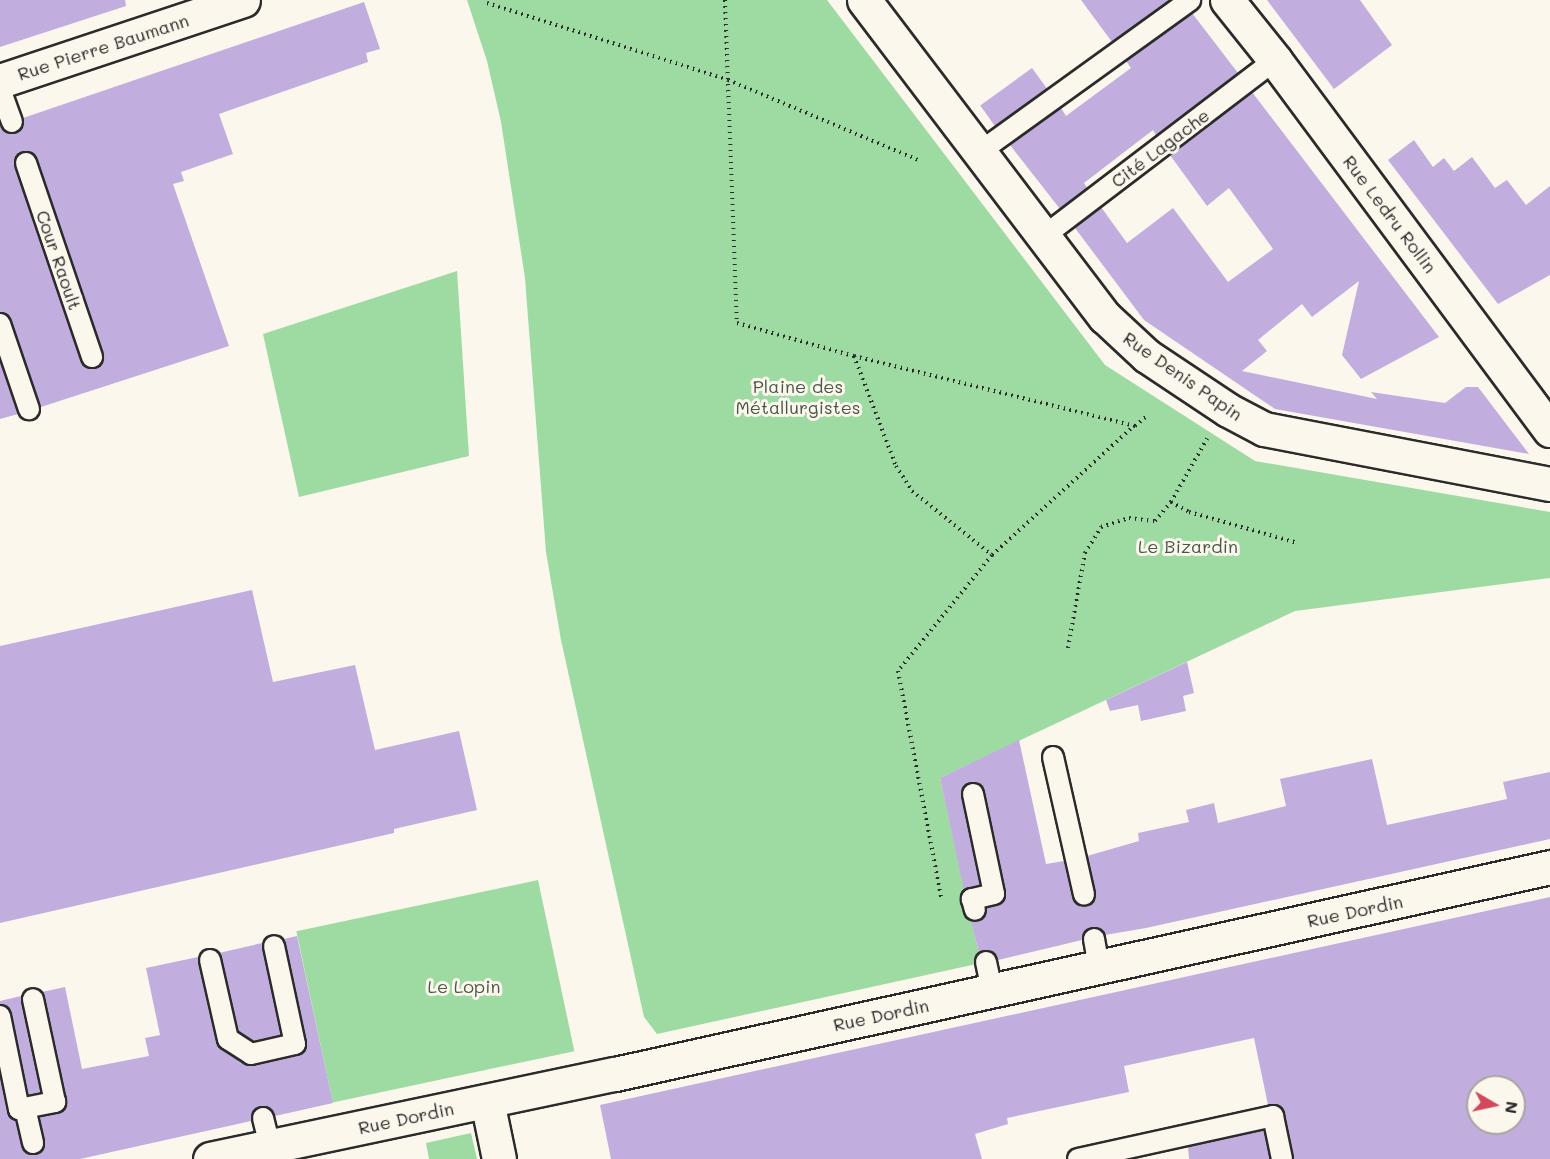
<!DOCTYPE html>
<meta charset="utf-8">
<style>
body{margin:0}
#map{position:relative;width:1550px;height:1159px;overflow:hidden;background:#fbf7ec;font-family:Mali,sans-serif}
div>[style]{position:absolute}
.green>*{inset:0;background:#9edba3;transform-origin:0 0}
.building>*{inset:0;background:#c1aede;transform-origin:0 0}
.path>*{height:4px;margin-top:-2px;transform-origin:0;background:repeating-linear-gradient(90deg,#2b2b2b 0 1.5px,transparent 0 6px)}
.roads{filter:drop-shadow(2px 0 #2b2b2b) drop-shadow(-2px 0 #2b2b2b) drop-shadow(0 2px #2b2b2b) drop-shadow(0 -2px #2b2b2b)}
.lane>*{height:20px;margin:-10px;padding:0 10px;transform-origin:10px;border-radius:10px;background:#fbf7ec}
.street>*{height:33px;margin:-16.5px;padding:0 16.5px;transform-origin:16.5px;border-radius:16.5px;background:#fbf7ec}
span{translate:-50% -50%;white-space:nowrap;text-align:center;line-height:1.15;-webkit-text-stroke:6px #fbf7ec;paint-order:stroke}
.street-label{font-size:18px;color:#2b2b2b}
.park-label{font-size:18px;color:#485749}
.north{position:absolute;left:1466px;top:1075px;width:60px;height:60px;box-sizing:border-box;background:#fbf7ec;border:2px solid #a8a59f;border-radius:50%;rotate:99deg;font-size:16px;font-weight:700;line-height:24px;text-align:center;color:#2b2b2b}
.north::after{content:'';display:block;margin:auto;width:21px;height:27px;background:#d1495b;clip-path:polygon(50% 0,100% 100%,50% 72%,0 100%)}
</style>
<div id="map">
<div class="green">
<div style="clip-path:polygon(467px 0,827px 0,1105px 365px,1255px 461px,1550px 512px,1550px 578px,1295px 611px,940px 778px,981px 963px,657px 1034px,644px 1017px,561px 640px,546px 552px,525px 278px,501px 122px,487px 61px)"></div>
<div style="clip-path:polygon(457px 271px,469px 456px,299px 497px,263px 334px)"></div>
<div style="left:538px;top:880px;width:175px;height:247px;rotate:78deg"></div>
<div style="clip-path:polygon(471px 1133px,477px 1159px,429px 1159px,426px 1143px)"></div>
</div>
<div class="building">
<div style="clip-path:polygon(0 0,125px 0,126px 6px,0 47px)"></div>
<div style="clip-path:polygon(1081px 0,1170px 0,1112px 42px)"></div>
<div style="clip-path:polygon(1267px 0,1360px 0,1392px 45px,1334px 89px)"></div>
<div style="clip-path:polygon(evenodd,364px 2px,380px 49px,366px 53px,368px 62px,219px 114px,233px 154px,181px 172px,184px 181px,173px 184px,229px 346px,41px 407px,11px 320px,7px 315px,0 312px,0 126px,9px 134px,16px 133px,22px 129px,23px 118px,364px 2px,29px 151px,37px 159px,103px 353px,101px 364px,95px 368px,85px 366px,81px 361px,15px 167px,17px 155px,29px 151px)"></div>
<div style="clip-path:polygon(1192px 13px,1238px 73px,1156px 135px,1153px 130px,1084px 183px,1087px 188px,1060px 209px,1010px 145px,1061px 108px,1066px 116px,1070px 113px,1131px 68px,1126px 61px)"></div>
<div style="left:1032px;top:68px;width:26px;height:64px;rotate:54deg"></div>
<div style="clip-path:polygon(1252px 92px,1439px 337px,1361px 379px,1342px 355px,1359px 281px,1312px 317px,1302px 304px,1258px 340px,1267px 351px,1242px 371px,1377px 399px,1371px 392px,1445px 403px,1466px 387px,1478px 387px,1529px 454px,1275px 409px,1144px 320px,1075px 228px,1101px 207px,1127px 243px,1173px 208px,1228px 282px,1273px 249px,1229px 188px,1207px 206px,1170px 155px)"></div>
<div style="clip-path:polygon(1414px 140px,1433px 167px,1444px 158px,1454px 171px,1472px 157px,1495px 188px,1507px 180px,1526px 205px,1550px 186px,1550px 275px,1498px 304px,1388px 160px)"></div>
<div style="clip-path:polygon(0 361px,18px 414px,0 419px)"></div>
<div style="clip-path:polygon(252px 590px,273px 682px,355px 665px,375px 750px,459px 731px,477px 810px,394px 829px,394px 833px,0 923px,0 646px)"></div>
<div style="clip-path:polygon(1187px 662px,1194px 693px,1183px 696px,1186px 711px,1141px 721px,1138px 705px,1110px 711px,1106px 700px)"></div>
<div style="clip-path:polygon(1019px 740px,1046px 864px,1064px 861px,1072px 898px,1081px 907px,1092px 904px,1096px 898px,1087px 856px,1139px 841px,1138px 833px,1189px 822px,1186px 810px,1214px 803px,1218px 823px,1286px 806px,1280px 779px,1372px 759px,1387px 825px,1507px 799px,1503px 782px,1550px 772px,1550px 839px,1146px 928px,1105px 935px,1099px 928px,1091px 927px,1086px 930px,1082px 940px,998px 960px,990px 951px,979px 953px,971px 921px,983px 919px,987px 908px,1002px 903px,1006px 897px,985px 792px,981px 786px,971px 782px,961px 791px,980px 885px,964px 890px,940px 778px)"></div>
<div style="clip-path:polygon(evenodd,1550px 897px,1550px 1159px,1294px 1159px,1285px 1113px,1277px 1105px,1268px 1105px,1254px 1038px,1124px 1066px,1129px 1092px,1007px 1118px,1008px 1124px,975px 1134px,982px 1159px,611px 1159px,600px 1105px,1550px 897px,1478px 1087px,1514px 1087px,1514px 1123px,1478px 1123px,1478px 1087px)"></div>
<div style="clip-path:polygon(297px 936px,333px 1103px,275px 1116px,271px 1109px,261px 1106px,254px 1110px,251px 1121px,80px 1159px,0 1159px,0 1076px,7px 1112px,16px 1120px,22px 1146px,29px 1154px,41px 1152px,45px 1146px,39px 1117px,58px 1114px,67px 1105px,42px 992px,65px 987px,82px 1069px,149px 1056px,145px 1038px,160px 1035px,146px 968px,198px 957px,217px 1042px,221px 1049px,244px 1064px,254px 1066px,298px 1056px,306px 1048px,284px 939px)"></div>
<div style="clip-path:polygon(262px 943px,281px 1035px,253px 1041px,239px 1032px,219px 953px)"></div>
<div style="clip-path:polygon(21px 996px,41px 1093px,28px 1095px,12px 1014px,9px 1008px,0 1004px,0 1001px)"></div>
<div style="clip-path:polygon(1264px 1130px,1270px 1159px,1189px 1159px,1188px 1147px)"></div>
</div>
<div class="path">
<div style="left:725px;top:0;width:323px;rotate:87.9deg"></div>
<div style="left:737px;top:323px;width:122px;rotate:15.8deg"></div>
<div style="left:854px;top:356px;width:290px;rotate:14deg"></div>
<div style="left:1135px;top:426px;width:16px;rotate:-40deg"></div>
<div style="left:487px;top:3px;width:253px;rotate:17.7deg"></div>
<div style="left:728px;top:80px;width:209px;rotate:22.8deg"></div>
<div style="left:854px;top:356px;width:118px;rotate:69.1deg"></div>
<div style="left:896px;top:466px;width:30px;rotate:57deg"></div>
<div style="left:912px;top:491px;width:102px;rotate:38.7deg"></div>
<div style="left:992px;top:555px;width:149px;rotate:129deg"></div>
<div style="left:898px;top:671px;width:230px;rotate:79.2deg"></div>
<div style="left:1171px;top:502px;width:21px;rotate:29deg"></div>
<div style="left:1189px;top:512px;width:113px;rotate:15.9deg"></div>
<div style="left:992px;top:555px;width:192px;rotate:-42.3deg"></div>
<div style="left:1068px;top:648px;width:97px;rotate:-79.9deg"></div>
<div style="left:1085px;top:553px;width:31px;rotate:-58deg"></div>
<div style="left:1101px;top:527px;width:29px;rotate:-18deg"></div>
<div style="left:1129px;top:518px;width:26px;rotate:7deg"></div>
<div style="left:1155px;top:521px;width:25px;rotate:-50deg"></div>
<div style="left:1171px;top:502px;width:73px;rotate:-60.3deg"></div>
</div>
<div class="roads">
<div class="lane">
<div style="left:0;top:89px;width:35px;rotate:70deg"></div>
<div style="left:981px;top:151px;width:258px;rotate:-35.8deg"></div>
<div style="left:26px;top:163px;width:205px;rotate:71.2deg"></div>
<div style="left:1044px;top:236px;width:290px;rotate:-37.3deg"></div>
<div style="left:0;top:324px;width:90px;rotate:71.2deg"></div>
<div style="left:1053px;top:757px;width:141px;rotate:77.3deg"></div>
<div style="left:973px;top:794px;width:102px;rotate:78.1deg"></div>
<div style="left:994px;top:894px;width:23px;rotate:167deg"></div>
<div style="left:972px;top:899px;width:11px;rotate:75deg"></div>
<div style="left:1094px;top:939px;width:28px;rotate:80deg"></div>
<div style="left:210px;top:960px;width:81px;rotate:77.2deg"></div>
<div style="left:228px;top:1039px;width:27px;rotate:33deg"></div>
<div style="left:251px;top:1054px;width:45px;rotate:-12.8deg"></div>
<div style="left:295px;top:1044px;width:100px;rotate:-102.1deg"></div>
<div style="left:986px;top:962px;width:30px;rotate:78deg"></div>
<div style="left:0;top:1016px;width:95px;rotate:78.5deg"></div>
<div style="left:19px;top:1109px;width:37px;rotate:-11deg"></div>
<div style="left:55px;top:1102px;width:105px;rotate:-102.1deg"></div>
<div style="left:25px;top:1108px;width:36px;rotate:77deg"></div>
<div style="left:263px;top:1118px;width:30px;rotate:76deg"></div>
<div style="left:1078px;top:1159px;width:200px;rotate:-12.4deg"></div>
<div style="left:1273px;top:1116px;width:44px;rotate:78.2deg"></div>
</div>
<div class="street">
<div style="left:864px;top:0;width:398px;rotate:52.8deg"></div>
<div style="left:1105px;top:317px;width:57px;rotate:42.9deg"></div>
<div style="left:1147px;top:356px;width:97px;rotate:33.7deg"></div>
<div style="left:1228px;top:410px;width:41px;rotate:27.8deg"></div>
<div style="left:1264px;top:429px;width:291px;rotate:10.9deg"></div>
<div style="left:1227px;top:0;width:77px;rotate:51.3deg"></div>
<div style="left:1275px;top:60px;width:461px;rotate:53.4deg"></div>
<div style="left:0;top:81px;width:256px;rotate:-18.4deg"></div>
<div style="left:487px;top:1101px;width:59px;rotate:78.3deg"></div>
<div style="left:210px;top:1159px;width:414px;rotate:-11.9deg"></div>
<div style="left:615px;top:1074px;width:958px;rotate:-12.48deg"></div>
</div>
</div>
<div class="street-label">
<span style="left:103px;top:47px;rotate:-18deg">Rue Pierre Baumann</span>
<span style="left:1160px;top:148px;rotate:-37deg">Cité Lagache</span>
<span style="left:1390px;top:214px;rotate:53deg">Rue Ledru Rollin</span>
<span style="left:59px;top:260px;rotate:71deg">Cour Raoult</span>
<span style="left:1183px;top:376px;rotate:35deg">Rue Denis Papin</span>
<span style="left:1355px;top:911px;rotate:-12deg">Rue Dordin</span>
<span style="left:881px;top:1015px;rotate:-12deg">Rue Dordin</span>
<span style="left:406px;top:1118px;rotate:-12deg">Rue Dordin</span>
</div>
<div class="park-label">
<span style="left:798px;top:397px">Plaine des<br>Métallurgistes</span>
<span style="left:1188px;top:546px">Le Bizardin</span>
<span style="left:464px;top:986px">Le Lopin</span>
</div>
<div class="north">N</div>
</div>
